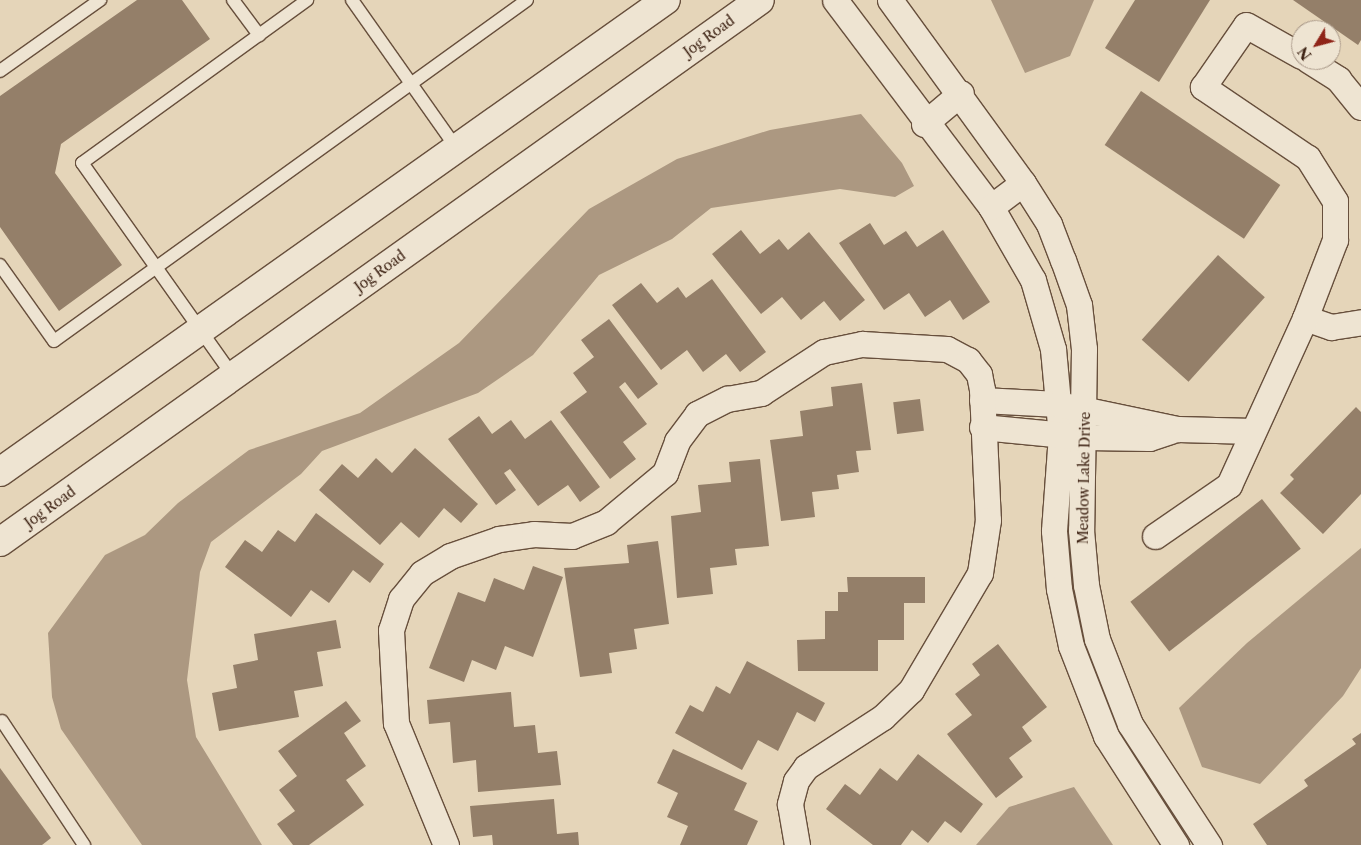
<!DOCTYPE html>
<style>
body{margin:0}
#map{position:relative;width:1361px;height:845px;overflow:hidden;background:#e5d5b9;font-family:"Libre Caslon Text",serif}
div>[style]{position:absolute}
.water>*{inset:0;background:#ac9881}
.building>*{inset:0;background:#947f69;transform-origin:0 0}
.roads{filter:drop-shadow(1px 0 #674f3c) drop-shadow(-1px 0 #674f3c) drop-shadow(0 1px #674f3c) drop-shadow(0 -1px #674f3c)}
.service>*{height:12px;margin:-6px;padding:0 6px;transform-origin:6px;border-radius:6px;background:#eee4d2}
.minor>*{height:25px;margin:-12.5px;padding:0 12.5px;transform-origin:12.5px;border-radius:12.5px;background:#eee4d2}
.secondary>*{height:28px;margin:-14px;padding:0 14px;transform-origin:14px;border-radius:14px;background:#eee4d2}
span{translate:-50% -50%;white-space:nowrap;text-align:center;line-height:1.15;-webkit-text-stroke:4px #eee4d2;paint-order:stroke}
.street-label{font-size:14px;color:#3d2213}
.north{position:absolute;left:1291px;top:20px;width:50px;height:50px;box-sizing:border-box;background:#eee4d2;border:1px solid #a79686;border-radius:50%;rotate:233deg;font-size:14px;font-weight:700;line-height:20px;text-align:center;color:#3d2213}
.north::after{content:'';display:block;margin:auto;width:18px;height:22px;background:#8f2418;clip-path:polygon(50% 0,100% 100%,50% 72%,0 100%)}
</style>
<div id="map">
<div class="water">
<div style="clip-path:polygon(991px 0,1094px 0,1070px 56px,1025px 73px)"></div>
<div style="clip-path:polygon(861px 114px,902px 163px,914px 186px,895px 197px,840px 189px,711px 208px,672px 239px,599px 275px,533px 355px,478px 393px,322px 451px,301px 474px,211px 542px,200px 572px,187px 680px,196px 737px,262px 845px,142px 845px,61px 729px,52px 697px,48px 633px,105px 555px,145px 535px,178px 503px,249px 450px,360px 413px,459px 343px,589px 209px,677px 159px,770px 130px)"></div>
<div style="clip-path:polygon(1361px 548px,1361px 668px,1343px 696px,1260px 784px,1202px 767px,1179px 708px,1247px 643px)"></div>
<div style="clip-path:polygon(1074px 787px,1113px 845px,976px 845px,1009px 807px)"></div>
</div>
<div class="building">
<div style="clip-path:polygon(137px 0,182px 0,210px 39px,61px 144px,55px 173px,122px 265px,59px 311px,0 227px,0 96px)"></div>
<div style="clip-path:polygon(1135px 0,1210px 0,1159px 82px,1105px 48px)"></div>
<div style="clip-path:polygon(1293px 0,1361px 0,1361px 40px,1358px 45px)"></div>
<div style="left:1141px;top:91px;width:168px;height:65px;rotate:34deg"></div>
<div style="clip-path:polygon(870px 223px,884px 245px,906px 231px,917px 247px,943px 230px,990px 302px,963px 320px,950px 300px,925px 317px,909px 293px,884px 310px,839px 243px)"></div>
<div style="clip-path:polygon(741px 230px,760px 254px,779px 239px,788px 250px,809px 232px,865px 300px,840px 321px,824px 301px,801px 320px,782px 297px,761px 314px,712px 254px)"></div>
<div style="left:1218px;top:255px;width:63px;height:114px;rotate:42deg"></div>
<div style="clip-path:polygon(712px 279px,766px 352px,740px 372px,726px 354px,703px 372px,687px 350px,661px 370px,612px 305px,641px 283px,657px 303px,678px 287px,686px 298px)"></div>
<div style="clip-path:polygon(609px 319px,658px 384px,638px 399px,625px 382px,619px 387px,647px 424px,623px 442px,636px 459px,610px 479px,560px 412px,587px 392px,573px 373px,594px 357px,581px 340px)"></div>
<div style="clip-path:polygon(862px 383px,871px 450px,856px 451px,859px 472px,837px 475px,839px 489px,812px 492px,815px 517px,781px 521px,770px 440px,803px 436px,800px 411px,833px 406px,831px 387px)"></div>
<div style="left:920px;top:399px;width:32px;height:27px;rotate:83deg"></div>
<div style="clip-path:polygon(1356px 407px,1361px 412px,1361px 494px,1323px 534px,1280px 493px,1294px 479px,1290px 475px)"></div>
<div style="clip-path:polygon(479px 416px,492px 434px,511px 420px,525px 439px,551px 420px,600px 487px,580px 502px,568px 485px,538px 506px,510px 469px,504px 473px,516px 490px,496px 505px,448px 439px)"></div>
<div style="clip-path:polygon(415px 448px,478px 504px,461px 523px,444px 508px,419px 538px,401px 522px,380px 545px,319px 490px,342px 464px,358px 478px,376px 458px,392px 473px)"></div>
<div style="clip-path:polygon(760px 459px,769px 546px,735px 549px,737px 565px,710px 568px,713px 594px,677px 598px,671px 516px,701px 512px,698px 485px,731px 482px,729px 462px)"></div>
<div style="left:1262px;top:499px;width:63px;height:167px;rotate:52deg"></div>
<div style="clip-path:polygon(316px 513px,384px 564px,370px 583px,353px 570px,329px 603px,311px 590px,291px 617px,225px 567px,245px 540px,262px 552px,278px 530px,295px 542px)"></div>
<div style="clip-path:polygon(658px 541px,669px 624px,634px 629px,637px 649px,609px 653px,612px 673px,580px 677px,564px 568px,629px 563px,627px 545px)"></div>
<div style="clip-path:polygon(533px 566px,563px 577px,533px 657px,505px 646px,496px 670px,472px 660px,464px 682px,429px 668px,458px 592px,485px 602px,494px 578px,524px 590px)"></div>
<div style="clip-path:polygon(847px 577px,925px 577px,925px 603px,904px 603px,904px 640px,878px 640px,878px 671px,798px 671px,797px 640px,825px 639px,825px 611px,838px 611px,838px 592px,848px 592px)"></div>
<div style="clip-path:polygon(336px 620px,341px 648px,317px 652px,323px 686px,294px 691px,299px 717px,219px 731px,212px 693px,237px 688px,233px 665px,258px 660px,254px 634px)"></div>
<div style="clip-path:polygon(998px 644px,1047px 707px,1022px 727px,1032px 741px,1009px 758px,1023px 777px,996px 798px,947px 734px,972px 715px,955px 694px,980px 675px,972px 664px)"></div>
<div style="clip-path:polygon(747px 661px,825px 703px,815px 722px,797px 712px,778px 751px,758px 740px,742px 770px,675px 733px,690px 705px,703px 712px,716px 686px,730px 694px)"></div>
<div style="clip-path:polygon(511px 692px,514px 727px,535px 725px,538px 753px,557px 751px,561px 785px,478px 792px,476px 760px,453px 763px,450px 722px,429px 724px,427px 700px)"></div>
<div style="clip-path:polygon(346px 701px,361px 721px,344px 733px,366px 766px,346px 780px,364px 805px,309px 845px,293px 845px,277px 824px,295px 811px,279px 790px,297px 776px,278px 751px)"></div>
<div style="clip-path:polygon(1361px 733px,1361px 845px,1267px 845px,1253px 824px,1308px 786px,1304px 780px,1356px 744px,1352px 739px)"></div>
<div style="clip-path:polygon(673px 749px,747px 783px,734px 810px,758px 821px,747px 845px,680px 845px,688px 826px,667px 817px,678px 793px,657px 783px)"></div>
<div style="clip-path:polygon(918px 754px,983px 804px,961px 833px,945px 821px,928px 843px,912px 830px,901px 845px,873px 845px,826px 809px,845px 784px,860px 795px,880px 768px,897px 781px)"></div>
<div style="clip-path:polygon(0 768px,51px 838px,42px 845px,0 845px)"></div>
<div style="clip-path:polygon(554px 799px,557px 834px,578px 832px,579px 845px,493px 845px,492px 835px,473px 837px,470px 806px)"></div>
</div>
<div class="roads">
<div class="service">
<div style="left:233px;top:0;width:44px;rotate:53.4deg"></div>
<div style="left:352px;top:0;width:182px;rotate:54.8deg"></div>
<div style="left:0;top:71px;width:123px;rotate:-35.4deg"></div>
<div style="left:0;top:265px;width:93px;rotate:54.6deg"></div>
<div style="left:54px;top:341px;width:583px;rotate:-35.79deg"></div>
<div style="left:233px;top:376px;width:261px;rotate:-125.3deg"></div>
<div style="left:82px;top:163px;width:278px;rotate:-35.9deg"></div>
<div style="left:2px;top:721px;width:149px;rotate:56.5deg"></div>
</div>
<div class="minor">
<div style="left:835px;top:0;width:259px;rotate:53deg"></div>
<div style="left:991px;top:207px;width:84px;rotate:60.1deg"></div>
<div style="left:1033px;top:280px;width:72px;rotate:73.8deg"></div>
<div style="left:1053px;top:349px;width:86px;rotate:84.7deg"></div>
<div style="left:1061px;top:435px;width:96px;rotate:94.2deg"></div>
<div style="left:1054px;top:531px;width:58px;rotate:85.1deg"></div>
<div style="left:1059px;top:589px;width:58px;rotate:78.1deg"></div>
<div style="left:1071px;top:646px;width:97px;rotate:68.7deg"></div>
<div style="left:1106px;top:736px;width:130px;rotate:57.3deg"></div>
<div style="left:890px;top:0;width:226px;rotate:54deg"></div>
<div style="left:1023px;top:183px;width:49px;rotate:57.6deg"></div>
<div style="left:1049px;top:224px;width:39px;rotate:69deg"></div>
<div style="left:1063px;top:260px;width:48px;rotate:70.4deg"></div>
<div style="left:1079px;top:305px;width:44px;rotate:83.5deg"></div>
<div style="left:1084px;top:349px;width:181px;rotate:90.9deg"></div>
<div style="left:1081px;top:530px;width:55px;rotate:84.8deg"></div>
<div style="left:1086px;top:585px;width:55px;rotate:78.5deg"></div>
<div style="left:1097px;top:639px;width:91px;rotate:68.8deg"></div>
<div style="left:1130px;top:724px;width:145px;rotate:56.9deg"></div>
<div style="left:1308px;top:60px;width:36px;rotate:32deg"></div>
<div style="left:1338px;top:79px;width:36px;rotate:51deg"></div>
<div style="left:924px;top:124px;width:48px;rotate:-40deg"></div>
<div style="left:991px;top:207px;width:40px;rotate:-37deg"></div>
<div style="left:1305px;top:318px;width:28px;rotate:19deg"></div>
<div style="left:1331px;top:327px;width:30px;rotate:-9deg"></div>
<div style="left:982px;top:400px;width:76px;rotate:3deg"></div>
<div style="left:1058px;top:404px;width:123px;rotate:11.8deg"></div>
<div style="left:1178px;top:429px;width:75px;rotate:1.5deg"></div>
<div style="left:982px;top:427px;width:104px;rotate:5.5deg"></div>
<div style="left:1086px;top:437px;width:63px;rotate:0.9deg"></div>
<div style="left:1149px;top:438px;width:23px;rotate:-18deg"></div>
<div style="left:1155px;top:536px;width:90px;rotate:-34.6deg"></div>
<div style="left:1229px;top:485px;width:183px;rotate:-65.5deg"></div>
<div style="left:1305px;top:318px;width:84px;rotate:-69deg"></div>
<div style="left:1335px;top:240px;width:39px;rotate:-90deg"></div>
<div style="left:1335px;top:201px;width:51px;rotate:-122.1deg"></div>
<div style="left:1308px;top:158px;width:127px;rotate:-145.9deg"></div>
<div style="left:1203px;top:87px;width:75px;rotate:-55.3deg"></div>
<div style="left:1246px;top:25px;width:63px;rotate:29.4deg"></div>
<div style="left:446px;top:845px;width:132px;rotate:-112.3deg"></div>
<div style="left:396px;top:723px;width:93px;rotate:-93.1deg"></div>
<div style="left:391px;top:630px;width:33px;rotate:-72deg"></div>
<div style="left:401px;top:599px;width:33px;rotate:-51deg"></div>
<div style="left:422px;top:573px;width:33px;rotate:-31deg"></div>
<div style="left:450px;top:556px;width:52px;rotate:-19.1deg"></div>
<div style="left:499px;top:539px;width:35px;rotate:-8deg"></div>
<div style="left:534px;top:534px;width:38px;rotate:3deg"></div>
<div style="left:572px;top:536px;width:37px;rotate:-22deg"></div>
<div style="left:606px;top:522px;width:77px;rotate:-39.7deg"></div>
<div style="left:665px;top:473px;width:34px;rotate:-69deg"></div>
<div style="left:677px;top:441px;width:34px;rotate:-53deg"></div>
<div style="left:697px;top:414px;width:34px;rotate:-27deg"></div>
<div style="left:727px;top:399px;width:35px;rotate:-10deg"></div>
<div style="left:761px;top:393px;width:75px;rotate:-33.1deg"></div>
<div style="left:824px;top:352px;width:39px;rotate:-12deg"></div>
<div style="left:862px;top:344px;width:85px;rotate:3.4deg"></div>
<div style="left:947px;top:349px;width:24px;rotate:28deg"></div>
<div style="left:968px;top:360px;width:18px;rotate:52deg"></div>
<div style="left:979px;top:374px;width:16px;rotate:79deg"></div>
<div style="left:982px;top:390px;width:130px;rotate:87.4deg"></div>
<div style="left:988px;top:520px;width:54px;rotate:98.6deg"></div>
<div style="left:980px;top:573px;width:136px;rotate:120.5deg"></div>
<div style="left:911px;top:690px;width:39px;rotate:136deg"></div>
<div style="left:883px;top:717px;width:92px;rotate:147deg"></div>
<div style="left:806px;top:767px;width:17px;rotate:126deg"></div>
<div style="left:796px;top:781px;width:24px;rotate:105deg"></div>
<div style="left:790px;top:804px;width:42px;rotate:80.3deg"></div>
</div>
<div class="secondary">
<div style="left:0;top:472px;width:816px;rotate:-35.33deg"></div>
<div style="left:0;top:542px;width:933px;rotate:-35.49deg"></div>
</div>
</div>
<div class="street-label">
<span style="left:709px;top:36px;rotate:-36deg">Jog Road</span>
<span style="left:380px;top:271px;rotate:-36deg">Jog Road</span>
<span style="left:1084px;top:478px;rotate:-89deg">Meadow Lake Drive</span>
<span style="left:50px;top:507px;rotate:-36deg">Jog Road</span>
</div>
<div class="north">N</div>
</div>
